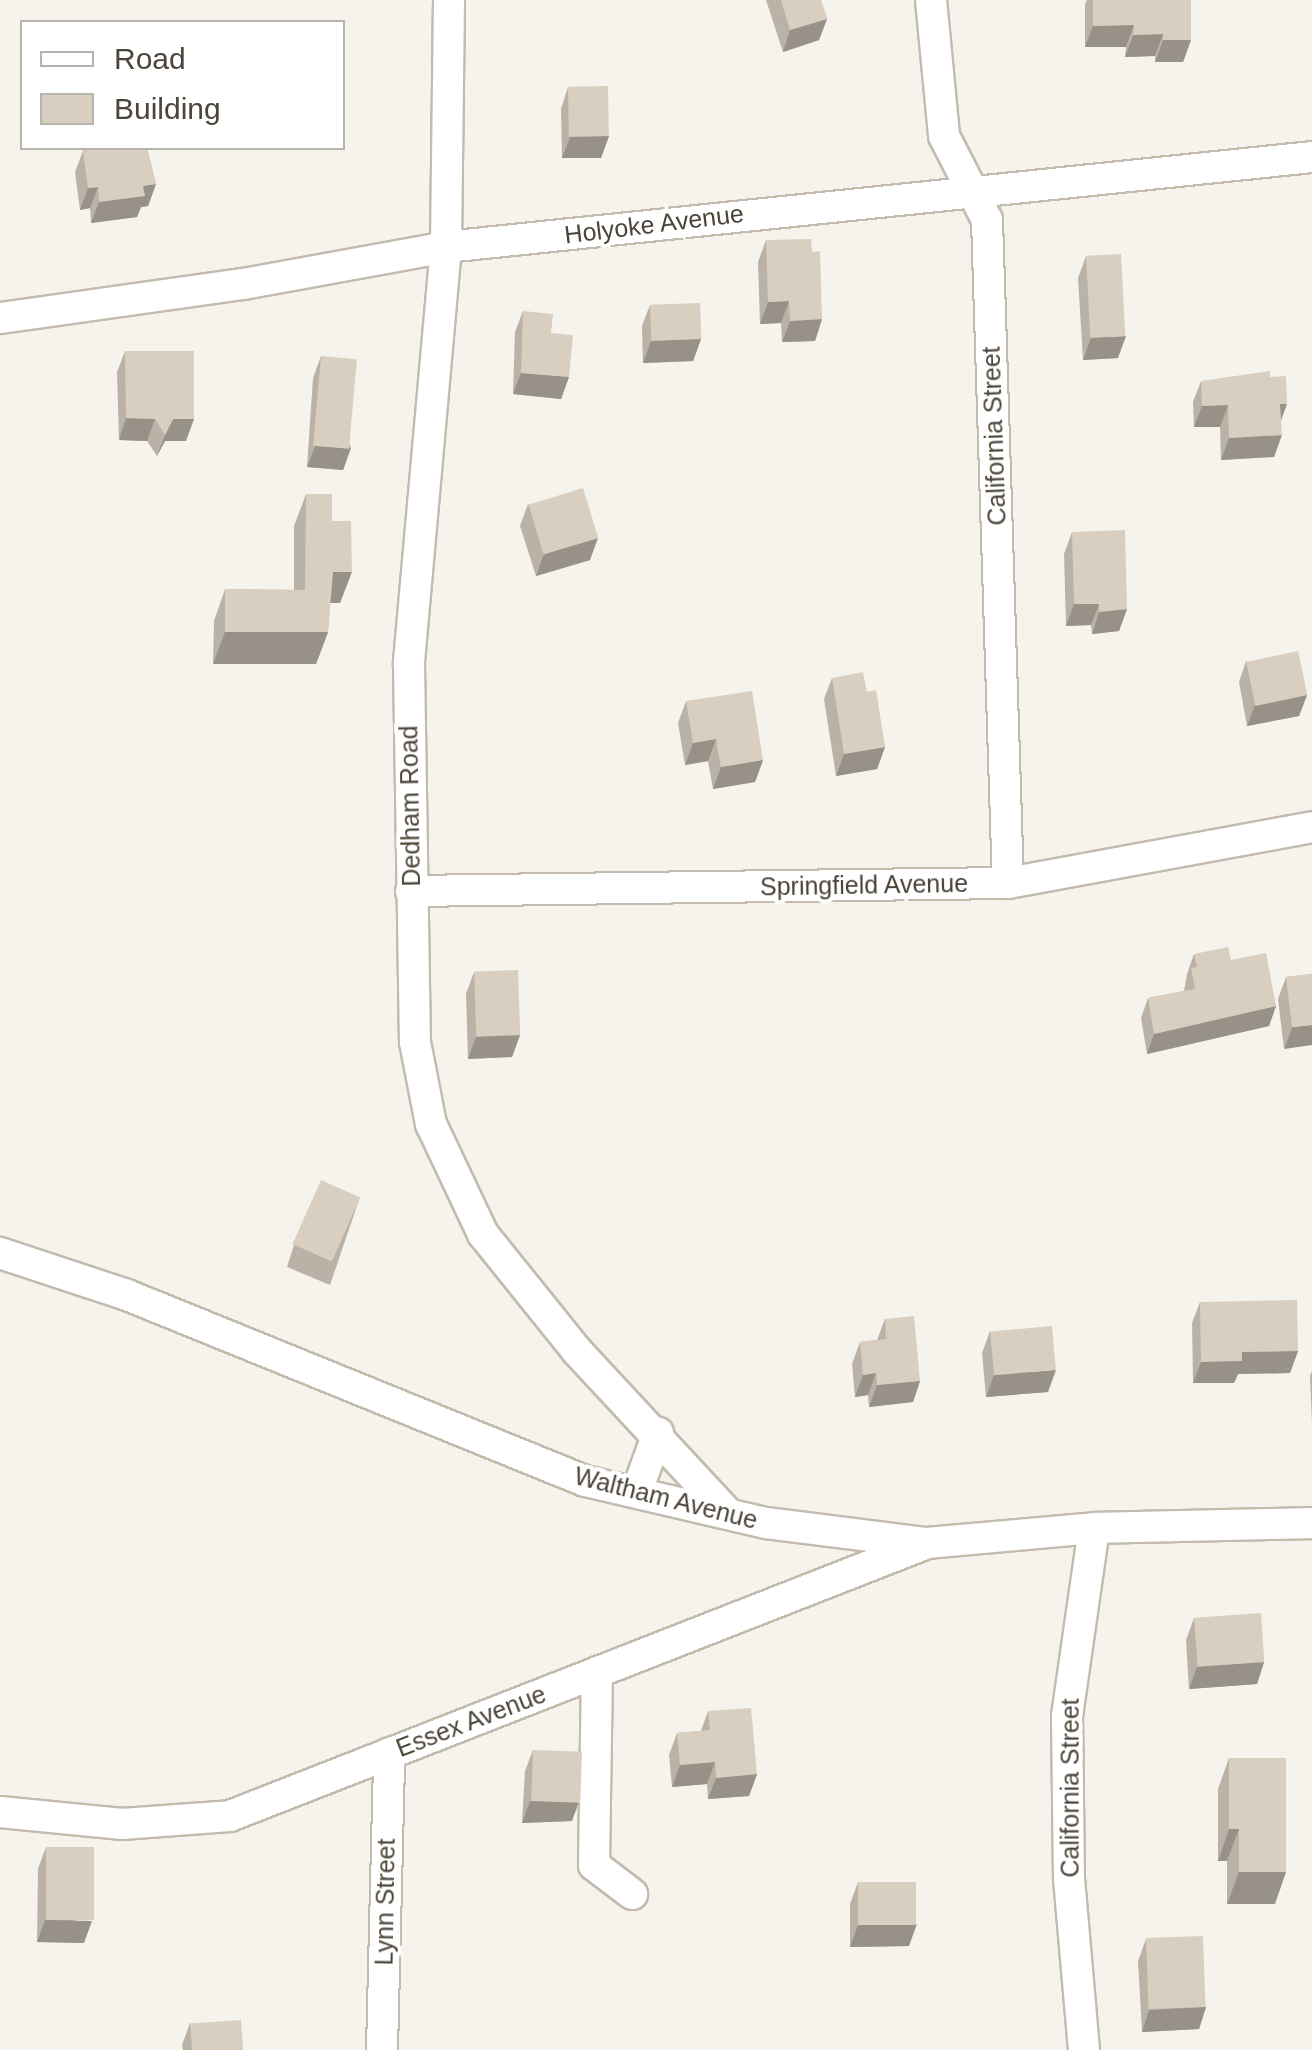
<!DOCTYPE html>
<style>
body{margin:0}
#map{position:relative;width:1312px;height:2050px;overflow:hidden;background:#f6f3ec;font-family:Arial,sans-serif}
div>[style]{position:absolute}
.roads{filter:drop-shadow(2px 0 #c2bbae) drop-shadow(-2px 0 #c2bbae) drop-shadow(0 2px #c2bbae) drop-shadow(0 -2px #c2bbae)}
.minor>*{height:30px;margin:-15px;padding:0 15px;transform-origin:15px;border-radius:15px;background:#fff}
.wall>*{inset:0;background:#bab2a6}
.shaded-wall>*{inset:0;background:#979187}
.building>*{inset:0;background:#d8cfc1;transform-origin:0 0}
span{translate:-50% -50%;white-space:nowrap;text-align:center;line-height:1.15;-webkit-text-stroke:8px #fff;paint-order:stroke}
.street-label{font-size:25px;color:#4b4439}
.legend{position:absolute;left:20px;top:20px;width:325px;height:130px;box-sizing:border-box;background:#fff;border:2px solid #b7b4b0;margin:0;padding:12px 18px;list-style:none;font-size:30px;color:#4b4439}
.legend li{display:flex;align-items:center;gap:20px;height:50px}
.legend b{width:50px;border:2px solid #b7b4b0}
</style>
<div id="map">
<div class="roads">
<div class="minor">
<div style="left:449px;top:0;width:247px;rotate:90.7deg"></div>
<div style="left:446px;top:247px;width:419px;rotate:95.1deg"></div>
<div style="left:409px;top:664px;width:378px;rotate:89.1deg"></div>
<div style="left:415px;top:1042px;width:84px;rotate:79deg"></div>
<div style="left:431px;top:1124px;width:122px;rotate:64.7deg"></div>
<div style="left:483px;top:1234px;width:150px;rotate:51.2deg"></div>
<div style="left:577px;top:1351px;width:216px;rotate:47.1deg"></div>
<div style="left:931px;top:0;width:137px;rotate:84.5deg"></div>
<div style="left:944px;top:136px;width:94px;rotate:62.9deg"></div>
<div style="left:987px;top:220px;width:663px;rotate:88.19deg"></div>
<div style="left:0;top:318px;width:245px;rotate:-8deg"></div>
<div style="left:243px;top:284px;width:206px;rotate:-10.3deg"></div>
<div style="left:446px;top:247px;width:871px;rotate:-5.93deg"></div>
<div style="left:411px;top:891px;width:597px;rotate:-0.77deg"></div>
<div style="left:1008px;top:883px;width:309px;rotate:-10.4deg"></div>
<div style="left:0;top:1253px;width:134px;rotate:18.3deg"></div>
<div style="left:127px;top:1295px;width:494px;rotate:22.1deg"></div>
<div style="left:585px;top:1481px;width:186px;rotate:13.1deg"></div>
<div style="left:766px;top:1523px;width:162px;rotate:7.1deg"></div>
<div style="left:927px;top:1543px;width:168px;rotate:-5.1deg"></div>
<div style="left:1094px;top:1528px;width:218px;rotate:-1.3deg"></div>
<div style="left:637px;top:1491px;width:62px;rotate:-70.1deg"></div>
<div style="left:597px;top:1672px;width:193px;rotate:90.9deg"></div>
<div style="left:594px;top:1865px;width:48px;rotate:37.3deg"></div>
<div style="left:0;top:1812px;width:123px;rotate:5.6deg"></div>
<div style="left:122px;top:1824px;width:108px;rotate:-4.2deg"></div>
<div style="left:230px;top:1816px;width:746px;rotate:-21.37deg"></div>
<div style="left:382px;top:2050px;width:297px;rotate:-88.6deg"></div>
<div style="left:1084px;top:2050px;width:171px;rotate:-95deg"></div>
<div style="left:1069px;top:1880px;width:164px;rotate:-90.7deg"></div>
<div style="left:1067px;top:1716px;width:190px;rotate:-81.8deg"></div>
</div>
</div>
<div class="wall">
<div style="clip-path:polygon(766px 0,821px 0,827px 19px,819px 40px,783px 52px)"></div>
<div style="clip-path:polygon(1087px 0,1191px 0,1191px 40px,1183px 62px,1155px 62px,1155px 56px,1125px 57px,1126px 47px,1085px 47px,1085px 4px)"></div>
<div style="clip-path:polygon(568px 87px,609px 136px,601px 158px,562px 158px,561px 109px)"></div>
<div style="clip-path:polygon(82px 148px,147px 148px,156px 184px,148px 206px,141px 207px,137px 217px,91px 223px,90px 208px,80px 210px,75px 172px,83px 151px)"></div>
<div style="clip-path:polygon(766px 240px,812px 252px,822px 319px,815px 341px,782px 342px,781px 323px,760px 324px,758px 262px)"></div>
<div style="clip-path:polygon(1086px 256px,1118px 358px,1083px 360px,1078px 278px)"></div>
<div style="clip-path:polygon(650px 305px,701px 339px,693px 361px,643px 363px,642px 326px)"></div>
<div style="clip-path:polygon(523px 311px,551px 333px,569px 377px,561px 399px,513px 394px,515px 332px)"></div>
<div style="clip-path:polygon(125px 351px,186px 441px,165px 441px,157px 456px,147px 441px,119px 440px,117px 372px)"></div>
<div style="clip-path:polygon(321px 356px,351px 448px,343px 470px,307px 467px,313px 378px)"></div>
<div style="clip-path:polygon(1270px 377px,1281px 422px,1274px 457px,1221px 460px,1220px 427px,1194px 427px,1193px 402px,1201px 381px)"></div>
<div style="clip-path:polygon(306px 494px,332px 521px,340px 603px,330px 603px,328px 632px,316px 664px,213px 664px,214px 621px,225px 589px,294px 590px,294px 526px)"></div>
<div style="clip-path:polygon(528px 504px,590px 560px,536px 576px,520px 526px)"></div>
<div style="clip-path:polygon(1072px 532px,1127px 609px,1119px 631px,1092px 634px,1091px 625px,1066px 626px,1064px 554px)"></div>
<div style="clip-path:polygon(1246px 661px,1307px 695px,1299px 716px,1247px 726px,1239px 682px)"></div>
<div style="clip-path:polygon(832px 678px,867px 692px,885px 747px,877px 769px,836px 776px,824px 699px)"></div>
<div style="clip-path:polygon(686px 701px,763px 760px,755px 782px,713px 789px,708px 761px,685px 765px,678px 723px)"></div>
<div style="clip-path:polygon(1194px 954px,1231px 960px,1276px 1006px,1269px 1026px,1147px 1054px,1141px 1018px,1148px 998px,1184px 991px,1187px 974px)"></div>
<div style="clip-path:polygon(474px 972px,520px 1035px,512px 1057px,468px 1059px,466px 994px)"></div>
<div style="clip-path:polygon(1312px 974px,1284px 1049px,1278px 999px,1286px 977px)"></div>
<div style="clip-path:polygon(360px 1197px,330px 1285px,287px 1267px,294px 1245px)"></div>
<div style="clip-path:polygon(1200px 1302px,1298px 1351px,1290px 1373px,1238px 1374px,1234px 1383px,1193px 1383px,1192px 1323px)"></div>
<div style="clip-path:polygon(885px 1319px,920px 1381px,913px 1402px,869px 1407px,868px 1395px,855px 1397px,852px 1364px,860px 1342px,877px 1340px)"></div>
<div style="clip-path:polygon(990px 1331px,1048px 1392px,986px 1397px,982px 1353px)"></div>
<div style="clip-path:polygon(1312px 1371px,1312px 1424px,1310px 1376px)"></div>
<div style="clip-path:polygon(1194px 1618px,1264px 1662px,1257px 1684px,1189px 1689px,1186px 1640px)"></div>
<div style="clip-path:polygon(708px 1711px,757px 1774px,749px 1796px,708px 1799px,707px 1784px,672px 1787px,669px 1755px,677px 1733px,701px 1731px)"></div>
<div style="clip-path:polygon(533px 1750px,572px 1821px,522px 1823px,525px 1771px)"></div>
<div style="clip-path:polygon(1229px 1758px,1275px 1904px,1227px 1904px,1227px 1861px,1218px 1861px,1218px 1789px)"></div>
<div style="clip-path:polygon(46px 1847px,84px 1943px,37px 1942px,38px 1869px)"></div>
<div style="clip-path:polygon(858px 1882px,909px 1946px,850px 1947px,850px 1904px)"></div>
<div style="clip-path:polygon(1146px 1939px,1206px 2007px,1199px 2029px,1142px 2032px,1138px 1961px)"></div>
<div style="clip-path:polygon(190px 2023px,243px 2050px,183px 2050px,182px 2045px)"></div>
</div>
<div class="shaded-wall">
<div style="clip-path:polygon(827px 19px,819px 40px,783px 52px,790px 30px)"></div>
<div style="clip-path:polygon(1134px 25px,1126px 47px,1085px 47px,1093px 26px)"></div>
<div style="clip-path:polygon(1163px 34px,1155px 56px,1125px 57px,1133px 35px)"></div>
<div style="clip-path:polygon(1163px 40px,1191px 40px,1183px 62px,1155px 62px)"></div>
<div style="clip-path:polygon(609px 136px,601px 158px,562px 158px,570px 137px)"></div>
<div style="clip-path:polygon(156px 184px,148px 206px,141px 207px,137px 217px,91px 223px,99px 202px,143px 186px)"></div>
<div style="clip-path:polygon(98px 187px,90px 208px,80px 210px,88px 188px)"></div>
<div style="clip-path:polygon(789px 301px,781px 323px,760px 324px,768px 302px)"></div>
<div style="clip-path:polygon(822px 319px,815px 341px,782px 342px,790px 321px)"></div>
<div style="clip-path:polygon(1126px 336px,1118px 358px,1083px 360px,1091px 338px)"></div>
<div style="clip-path:polygon(701px 339px,693px 361px,643px 363px,651px 341px)"></div>
<div style="clip-path:polygon(521px 373px,569px 377px,561px 399px,513px 394px)"></div>
<div style="clip-path:polygon(1280px 404px,1287px 404px,1279px 426px)"></div>
<div style="clip-path:polygon(1228px 405px,1220px 427px,1194px 427px,1202px 406px)"></div>
<div style="clip-path:polygon(126px 418px,155px 419px,147px 441px,119px 440px)"></div>
<div style="clip-path:polygon(173px 419px,194px 419px,186px 441px,165px 441px,157px 456px,165px 435px)"></div>
<div style="clip-path:polygon(1282px 435px,1274px 457px,1221px 460px,1229px 438px)"></div>
<div style="clip-path:polygon(315px 446px,351px 448px,343px 470px,307px 467px)"></div>
<div style="clip-path:polygon(598px 538px,590px 560px,536px 576px,544px 554px)"></div>
<div style="clip-path:polygon(333px 572px,352px 572px,340px 603px,322px 603px)"></div>
<div style="clip-path:polygon(1074px 604px,1099px 604px,1091px 625px,1066px 626px)"></div>
<div style="clip-path:polygon(1127px 609px,1119px 631px,1092px 634px,1099px 612px)"></div>
<div style="clip-path:polygon(225px 632px,328px 632px,316px 664px,213px 664px)"></div>
<div style="clip-path:polygon(1307px 695px,1299px 716px,1247px 726px,1255px 705px)"></div>
<div style="clip-path:polygon(716px 739px,708px 761px,685px 765px,693px 743px)"></div>
<div style="clip-path:polygon(885px 747px,877px 769px,836px 776px,844px 754px)"></div>
<div style="clip-path:polygon(763px 760px,755px 782px,713px 789px,721px 767px)"></div>
<div style="clip-path:polygon(1276px 1006px,1269px 1026px,1147px 1054px,1154px 1034px)"></div>
<div style="clip-path:polygon(1312px 1025px,1312px 1045px,1284px 1049px,1292px 1027px)"></div>
<div style="clip-path:polygon(520px 1035px,512px 1057px,468px 1059px,476px 1037px)"></div>
<div style="clip-path:polygon(1298px 1351px,1290px 1373px,1238px 1374px,1234px 1383px,1193px 1383px,1201px 1362px,1242px 1352px)"></div>
<div style="clip-path:polygon(1056px 1370px,1048px 1392px,986px 1397px,994px 1375px)"></div>
<div style="clip-path:polygon(876px 1373px,868px 1395px,855px 1397px,863px 1375px)"></div>
<div style="clip-path:polygon(920px 1381px,913px 1402px,869px 1407px,877px 1385px)"></div>
<div style="clip-path:polygon(1264px 1662px,1257px 1684px,1189px 1689px,1197px 1667px)"></div>
<div style="clip-path:polygon(715px 1762px,707px 1784px,672px 1787px,680px 1765px)"></div>
<div style="clip-path:polygon(757px 1774px,749px 1796px,708px 1799px,716px 1778px)"></div>
<div style="clip-path:polygon(580px 1799px,572px 1821px,522px 1823px,530px 1801px)"></div>
<div style="clip-path:polygon(1229px 1829px,1239px 1829px,1227px 1861px,1218px 1861px)"></div>
<div style="clip-path:polygon(1239px 1872px,1286px 1872px,1275px 1904px,1227px 1904px)"></div>
<div style="clip-path:polygon(45px 1920px,92px 1921px,84px 1943px,37px 1942px)"></div>
<div style="clip-path:polygon(917px 1924px,909px 1946px,850px 1947px,858px 1925px)"></div>
<div style="clip-path:polygon(1206px 2007px,1199px 2029px,1142px 2032px,1149px 2010px)"></div>
</div>
<div class="building">
<div style="clip-path:polygon(781px 0,821px 0,827px 19px,790px 30px)"></div>
<div style="clip-path:polygon(1093px 0,1191px 0,1191px 40px,1163px 40px,1163px 34px,1133px 35px,1134px 25px,1093px 26px)"></div>
<div style="left:608px;top:86px;width:50px;height:40px;rotate:89deg"></div>
<div style="clip-path:polygon(93px 148px,147px 148px,156px 184px,143px 186px,145px 196px,99px 202px,98px 187px,88px 188px,83px 151px,93px 149px)"></div>
<div style="clip-path:polygon(811px 239px,812px 252px,820px 251px,822px 319px,790px 321px,789px 301px,768px 302px,766px 240px)"></div>
<div style="left:1121px;top:254px;width:82px;height:35px;rotate:87deg"></div>
<div style="left:700px;top:303px;width:36px;height:50px;rotate:88deg"></div>
<div style="clip-path:polygon(523px 311px,553px 314px,551px 333px,573px 335px,569px 377px,521px 373px)"></div>
<div style="clip-path:polygon(125px 351px,194px 351px,194px 419px,173px 419px,165px 435px,155px 419px,126px 418px)"></div>
<div style="left:321px;top:356px;width:36px;height:90px;rotate:5deg"></div>
<div style="clip-path:polygon(1270px 371px,1270px 377px,1286px 376px,1287px 404px,1280px 404px,1282px 435px,1229px 438px,1228px 405px,1202px 406px,1201px 381px)"></div>
<div style="left:583px;top:488px;width:52px;height:57px;rotate:73deg"></div>
<div style="clip-path:polygon(306px 494px,332px 494px,332px 521px,351px 521px,352px 572px,333px 572px,328px 632px,225px 632px,225px 589px,305px 590px)"></div>
<div style="clip-path:polygon(1125px 530px,1127px 609px,1099px 612px,1099px 604px,1074px 604px,1072px 532px)"></div>
<div style="left:1298px;top:651px;width:45px;height:53px;rotate:78deg"></div>
<div style="clip-path:polygon(863px 672px,867px 692px,876px 690px,885px 747px,844px 754px,832px 678px)"></div>
<div style="clip-path:polygon(752px 691px,763px 760px,721px 767px,716px 739px,693px 743px,686px 701px)"></div>
<div style="clip-path:polygon(1228px 947px,1231px 960px,1266px 953px,1276px 1006px,1154px 1034px,1148px 998px,1195px 989px,1191px 968px,1197px 967px,1194px 954px)"></div>
<div style="left:518px;top:970px;width:65px;height:44px;rotate:88deg"></div>
<div style="clip-path:polygon(1312px 974px,1312px 1025px,1292px 1027px,1286px 977px)"></div>
<div style="left:321px;top:1180px;width:43px;height:70px;rotate:24deg"></div>
<div style="clip-path:polygon(1297px 1300px,1298px 1351px,1242px 1352px,1242px 1361px,1201px 1362px,1200px 1302px)"></div>
<div style="clip-path:polygon(914px 1316px,920px 1381px,877px 1385px,876px 1373px,863px 1375px,860px 1342px,886px 1339px,885px 1319px)"></div>
<div style="left:1052px;top:1326px;width:44px;height:62px;rotate:85deg"></div>
<div style="left:1261px;top:1613px;width:49px;height:67px;rotate:86deg"></div>
<div style="clip-path:polygon(751px 1708px,757px 1774px,716px 1778px,715px 1762px,680px 1765px,677px 1733px,710px 1730px,708px 1711px)"></div>
<div style="left:533px;top:1750px;width:49px;height:51px;rotate:2deg"></div>
<div style="clip-path:polygon(1229px 1758px,1286px 1758px,1286px 1872px,1239px 1872px,1239px 1829px,1229px 1829px)"></div>
<div style="left:46px;top:1847px;width:48px;height:73px"></div>
<div style="left:858px;top:1882px;width:58px;height:43px"></div>
<div style="left:1203px;top:1936px;width:71px;height:57px;rotate:88deg"></div>
<div style="left:241px;top:2020px;width:30px;height:51px;rotate:86deg"></div>
</div>
<div class="street-label">
<span style="left:654px;top:224px;rotate:-7deg">Holyoke Avenue</span>
<span style="left:994px;top:436px;rotate:-92deg">California Street</span>
<span style="left:410px;top:806px;rotate:-91deg">Dedham Road</span>
<span style="left:864px;top:885px;rotate:-1deg">Springfield Avenue</span>
<span style="left:666px;top:1498px;rotate:14deg">Waltham Avenue</span>
<span style="left:471px;top:1721px;rotate:-21deg">Essex Avenue</span>
<span style="left:1070px;top:1788px;rotate:-90deg">California Street</span>
<span style="left:385px;top:1902px;rotate:-89deg">Lynn Street</span>
</div>
<ul class="legend">
<li><b style="height:12px;background:#fff"></b>Road</li>
<li><b style="height:28px;background:#d8cfc1"></b>Building</li>
</ul>
</div>
